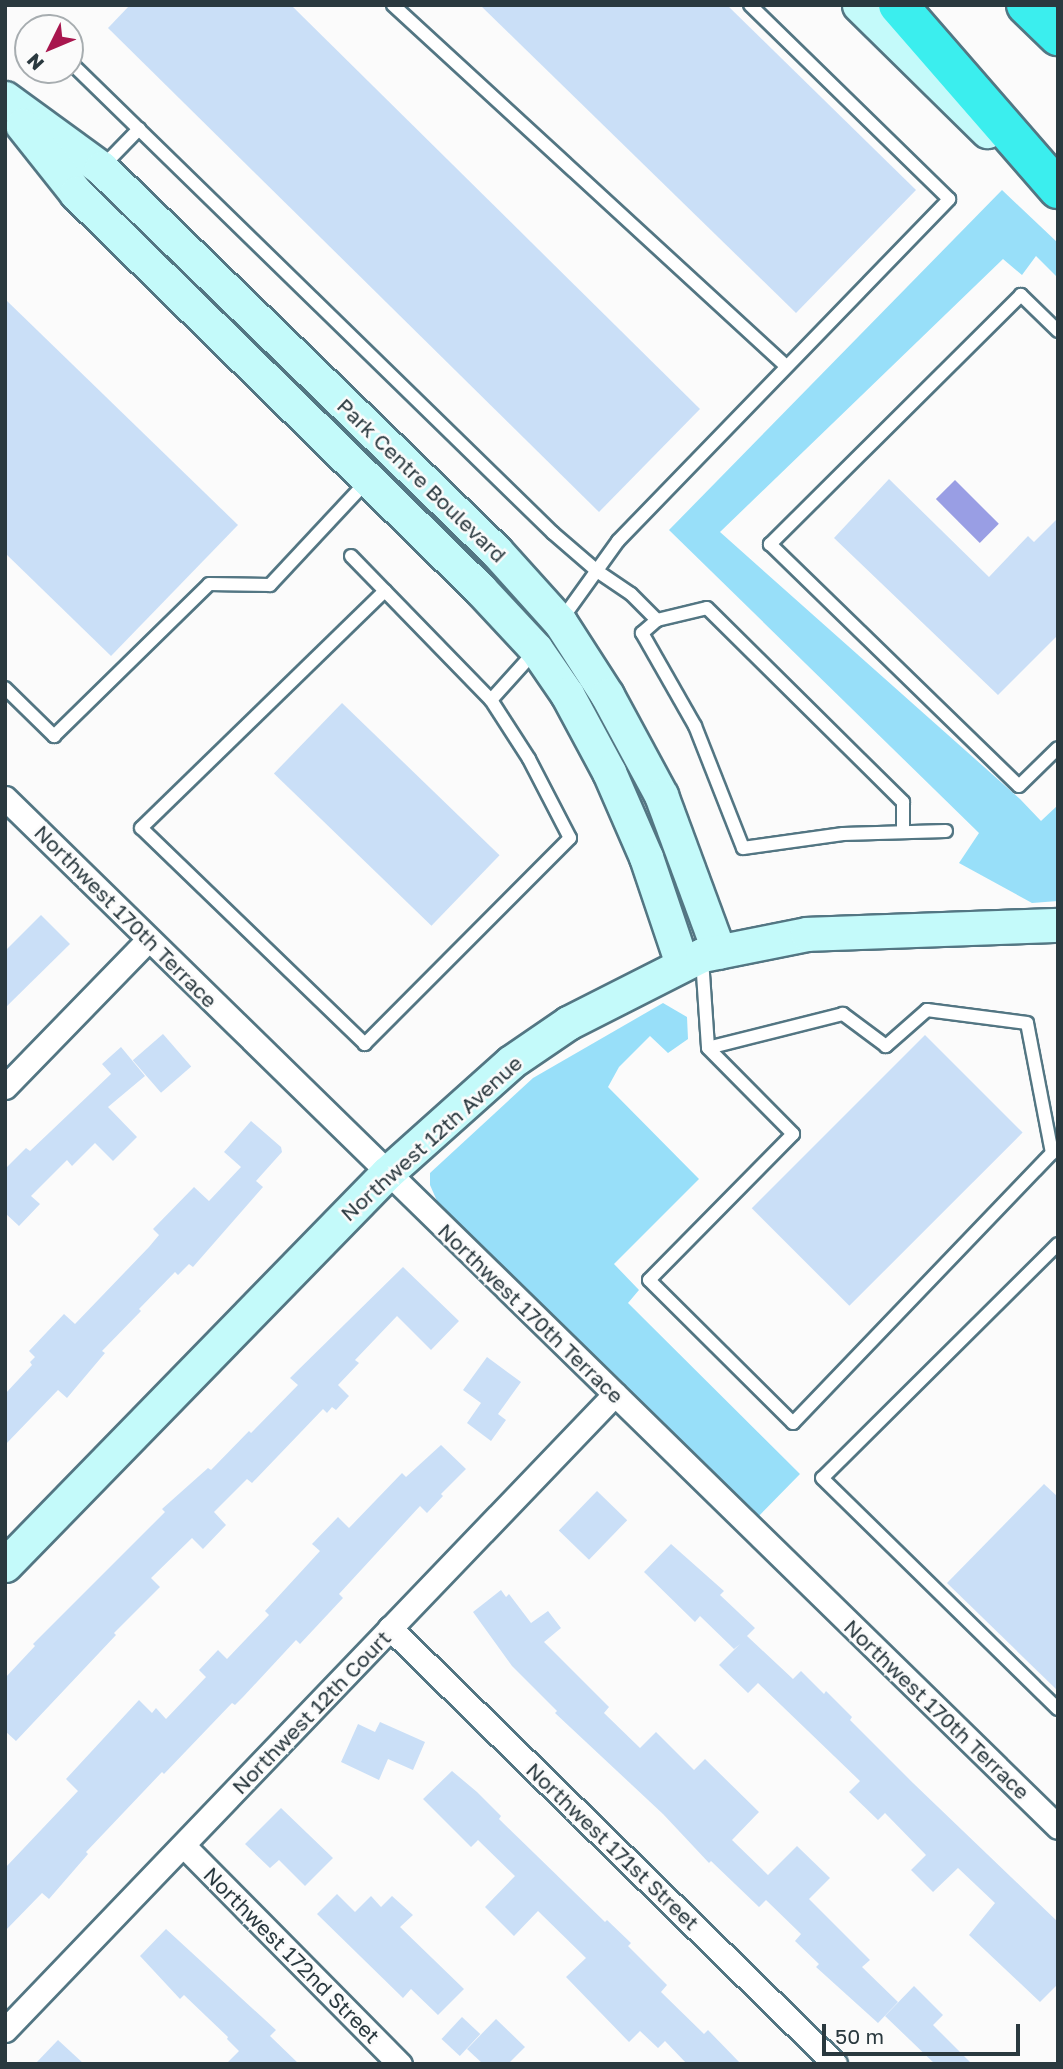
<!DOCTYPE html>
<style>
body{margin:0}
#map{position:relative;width:1063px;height:2069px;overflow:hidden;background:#fbfbfb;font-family:"Golos Text",sans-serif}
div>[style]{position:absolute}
.green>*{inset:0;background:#98dff9}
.water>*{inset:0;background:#999ee4;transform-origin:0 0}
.building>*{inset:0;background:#cadff7;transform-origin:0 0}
.roads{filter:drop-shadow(2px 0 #537683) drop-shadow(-2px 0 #537683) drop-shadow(0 2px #537683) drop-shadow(0 -2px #537683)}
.lane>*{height:12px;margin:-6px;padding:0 6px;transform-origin:6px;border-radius:6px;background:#fff}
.street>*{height:23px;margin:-11.5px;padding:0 11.5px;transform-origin:11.5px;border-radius:11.5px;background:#fff}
.secondary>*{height:33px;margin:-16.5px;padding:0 16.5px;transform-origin:16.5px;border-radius:16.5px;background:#c4fafa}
.highway>*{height:38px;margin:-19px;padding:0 19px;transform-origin:19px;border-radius:19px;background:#3beeee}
span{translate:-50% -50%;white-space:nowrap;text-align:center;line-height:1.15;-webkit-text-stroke:5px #fbfbfb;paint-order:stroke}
.street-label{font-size:21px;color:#2a393f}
.frame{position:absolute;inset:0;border:7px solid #2a393f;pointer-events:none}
.north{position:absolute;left:14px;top:14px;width:70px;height:70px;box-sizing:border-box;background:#fbfbfb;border:2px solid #a7adb0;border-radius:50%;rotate:227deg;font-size:19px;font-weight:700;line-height:28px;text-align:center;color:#2a393f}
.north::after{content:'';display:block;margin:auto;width:24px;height:32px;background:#a8164e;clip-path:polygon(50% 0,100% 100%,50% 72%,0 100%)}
.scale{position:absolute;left:822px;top:2024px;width:198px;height:32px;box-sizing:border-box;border:4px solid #2a393f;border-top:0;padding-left:9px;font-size:21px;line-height:24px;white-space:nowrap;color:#2a393f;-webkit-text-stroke:5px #fbfbfb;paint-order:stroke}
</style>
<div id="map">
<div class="green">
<div style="clip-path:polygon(1002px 190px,1058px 243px,1058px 278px,1036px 256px,1022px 275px,1003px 259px,720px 532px,1020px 799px,1041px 821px,1058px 805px,1058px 901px,1032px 903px,959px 863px,979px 833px,669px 530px)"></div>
<div style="clip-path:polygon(663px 1003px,687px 1017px,688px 1039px,668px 1053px,650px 1036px,619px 1067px,608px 1087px,699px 1179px,614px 1264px,639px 1290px,628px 1303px,800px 1474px,756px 1519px,441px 1210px,430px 1185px,430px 1173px,533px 1078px)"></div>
</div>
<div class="water">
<div style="left:955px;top:480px;width:62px;height:27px;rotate:45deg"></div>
</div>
<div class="building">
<div style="clip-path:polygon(130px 5px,291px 5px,700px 409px,599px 512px,108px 28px)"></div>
<div style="clip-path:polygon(480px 5px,727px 5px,916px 190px,796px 313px)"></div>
<div style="clip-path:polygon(5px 299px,238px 525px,111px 656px,5px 553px)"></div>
<div style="clip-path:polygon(889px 479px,989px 577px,1028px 536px,1034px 542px,1058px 518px,1058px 635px,998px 695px,834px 538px)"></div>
<div style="left:342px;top:703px;width:219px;height:98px;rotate:44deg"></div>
<div style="clip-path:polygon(41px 915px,70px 944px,5px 1008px,5px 951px)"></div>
<div style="left:163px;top:1034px;width:43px;height:40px;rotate:49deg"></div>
<div style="left:925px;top:1035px;width:138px;height:245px;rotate:45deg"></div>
<div style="clip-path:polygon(121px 1047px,145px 1076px,108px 1107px,137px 1137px,113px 1161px,95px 1143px,72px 1166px,67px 1160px,31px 1196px,40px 1204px,19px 1226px,5px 1213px,5px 1169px,26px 1148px,30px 1151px,111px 1074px,102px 1064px)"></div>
<div style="clip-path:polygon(251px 1121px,281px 1147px,282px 1152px,256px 1181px,263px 1187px,193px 1267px,189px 1264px,178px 1275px,175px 1272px,139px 1309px,141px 1311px,102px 1351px,105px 1353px,67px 1398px,58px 1390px,5px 1445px,5px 1394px,32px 1365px,30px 1362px,35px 1357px,29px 1351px,64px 1314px,75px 1324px,149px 1247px,159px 1235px,153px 1229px,194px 1187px,209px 1201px,241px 1167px,224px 1152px)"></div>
<div style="clip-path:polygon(403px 1267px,459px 1321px,431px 1350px,397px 1316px,355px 1360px,359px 1363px,338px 1385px,349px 1396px,336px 1410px,332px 1407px,327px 1413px,323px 1409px,252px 1483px,247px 1479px,214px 1512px,226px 1525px,203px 1549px,192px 1538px,151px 1578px,160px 1587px,114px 1633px,116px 1635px,16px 1741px,5px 1731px,5px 1678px,35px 1646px,33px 1644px,165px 1512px,162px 1509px,208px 1468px,211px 1470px,249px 1431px,251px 1433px,298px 1385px,290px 1378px)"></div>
<div style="clip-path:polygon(487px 1357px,521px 1382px,498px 1414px,506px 1420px,491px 1441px,467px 1423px,481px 1403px,463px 1390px)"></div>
<div style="clip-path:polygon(441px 1445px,466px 1469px,441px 1494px,443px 1496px,427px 1513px,420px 1506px,339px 1594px,343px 1598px,300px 1644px,296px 1640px,243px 1697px,235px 1705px,232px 1703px,164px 1774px,162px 1772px,86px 1852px,88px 1854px,49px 1899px,42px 1893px,5px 1931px,5px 1868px,78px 1791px,66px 1779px,139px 1700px,152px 1713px,156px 1708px,166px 1719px,206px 1677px,199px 1670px,218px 1650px,227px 1659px,269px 1615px,265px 1611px,320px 1551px,312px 1544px,338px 1517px,349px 1528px,402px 1473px,406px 1477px)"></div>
<div style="clip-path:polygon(1044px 1484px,1058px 1497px,1058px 1691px,947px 1583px)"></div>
<div style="left:597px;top:1491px;width:42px;height:55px;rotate:44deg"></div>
<div style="clip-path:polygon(671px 1544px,724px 1591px,720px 1595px,755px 1628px,747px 1636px,793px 1679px,801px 1671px,824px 1694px,826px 1691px,852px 1717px,850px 1720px,913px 1783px,1058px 1922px,1058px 1984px,1040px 2002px,969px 1935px,995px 1903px,958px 1868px,933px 1892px,911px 1870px,926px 1855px,885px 1813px,878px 1820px,849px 1792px,860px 1781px,758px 1683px,748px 1693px,719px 1665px,740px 1644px,734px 1649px,700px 1616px,695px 1622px,644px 1572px)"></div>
<div style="clip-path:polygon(501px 1590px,506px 1597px,509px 1594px,531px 1623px,548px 1611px,561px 1628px,544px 1642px,609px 1707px,604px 1713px,640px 1748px,656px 1732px,694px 1770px,705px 1759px,759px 1812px,732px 1840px,768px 1875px,797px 1846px,830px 1878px,809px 1899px,870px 1960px,862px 1967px,898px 2002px,878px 2023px,816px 1967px,819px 1964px,795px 1941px,801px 1934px,766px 1900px,759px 1907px,711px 1861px,709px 1863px,663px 1814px,555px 1713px,557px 1711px,512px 1666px,473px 1612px)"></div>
<div style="clip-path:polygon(380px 1722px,425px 1742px,413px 1770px,388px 1759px,379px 1780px,341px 1762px,358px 1724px,375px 1732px)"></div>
<div style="clip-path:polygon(452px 1771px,477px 1792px,501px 1816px,499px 1819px,605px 1922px,607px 1920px,631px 1943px,628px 1946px,667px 1985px,661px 1992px,704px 2034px,708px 2030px,741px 2064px,687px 2064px,665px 2041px,658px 2048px,640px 2031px,629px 2042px,566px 1977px,586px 1958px,538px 1911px,514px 1936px,485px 1907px,515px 1876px,478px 1840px,471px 1847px,423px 1799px)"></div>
<div style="clip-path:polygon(281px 1808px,333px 1858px,305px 1886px,279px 1860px,270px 1868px,245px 1844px)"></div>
<div style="clip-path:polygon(337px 1894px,355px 1912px,371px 1896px,381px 1907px,392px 1896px,413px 1915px,400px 1927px,464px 1989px,438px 2015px,411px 1989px,403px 1998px,317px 1914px)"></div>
<div style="clip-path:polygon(166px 1929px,276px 2030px,270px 2036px,299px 2064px,226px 2064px,239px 2051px,227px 2039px,228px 2037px,184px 1995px,180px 1999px,140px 1956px)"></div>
<div style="clip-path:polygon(914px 1986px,943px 2015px,933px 2025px,972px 2064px,935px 2064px,885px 2016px)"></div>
<div style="left:462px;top:2017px;width:25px;height:30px;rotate:43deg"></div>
<div style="clip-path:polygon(496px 2019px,525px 2047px,508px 2064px,483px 2064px,467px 2049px)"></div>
<div style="clip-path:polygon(58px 2040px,84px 2064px,35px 2064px)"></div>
</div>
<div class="roads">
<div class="lane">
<div style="left:393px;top:5px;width:534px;rotate:42.57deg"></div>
<div style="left:70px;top:62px;width:675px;rotate:44.28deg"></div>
<div style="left:553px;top:533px;width:58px;rotate:40.8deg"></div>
<div style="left:597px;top:571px;width:41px;rotate:34.1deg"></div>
<div style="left:631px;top:594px;width:37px;rotate:45deg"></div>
<div style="left:657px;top:620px;width:20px;rotate:139deg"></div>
<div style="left:642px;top:633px;width:107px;rotate:60.3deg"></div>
<div style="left:695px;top:726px;width:131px;rotate:68.5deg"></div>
<div style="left:743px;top:848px;width:101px;rotate:-8deg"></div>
<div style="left:843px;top:834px;width:103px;rotate:-1.7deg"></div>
<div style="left:103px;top:166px;width:52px;rotate:-45.8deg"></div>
<div style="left:1058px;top:331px;width:52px;rotate:-135.8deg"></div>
<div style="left:1021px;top:295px;width:354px;rotate:135.2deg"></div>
<div style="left:770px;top:544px;width:347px;rotate:44.2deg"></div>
<div style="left:1019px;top:786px;width:54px;rotate:-44.3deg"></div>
<div style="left:351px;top:556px;width:49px;rotate:45.8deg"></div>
<div style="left:385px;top:591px;width:152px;rotate:45.8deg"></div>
<div style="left:491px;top:700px;width:70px;rotate:57.2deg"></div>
<div style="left:529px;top:759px;width:89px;rotate:62.6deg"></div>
<div style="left:570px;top:838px;width:291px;rotate:134.9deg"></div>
<div style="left:365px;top:1044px;width:311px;rotate:-136deg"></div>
<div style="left:141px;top:828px;width:340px;rotate:-44.2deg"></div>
<div style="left:562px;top:619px;width:96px;rotate:-54.3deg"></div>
<div style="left:618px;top:541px;width:476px;rotate:-45.9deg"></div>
<div style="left:949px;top:199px;width:278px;rotate:-135.7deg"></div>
<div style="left:657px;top:620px;width:51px;rotate:-13.5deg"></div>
<div style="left:707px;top:608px;width:276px;rotate:44.7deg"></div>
<div style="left:903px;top:802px;width:30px;rotate:90deg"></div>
<div style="left:5px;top:688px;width:69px;rotate:44.4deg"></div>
<div style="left:54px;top:736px;width:217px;rotate:-44.4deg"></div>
<div style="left:209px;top:584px;width:61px;rotate:0.9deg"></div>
<div style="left:270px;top:585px;width:144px;rotate:-47deg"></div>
<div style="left:491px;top:700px;width:67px;rotate:-48deg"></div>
<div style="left:702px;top:959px;width:89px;rotate:86.1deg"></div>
<div style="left:708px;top:1048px;width:121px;rotate:45.3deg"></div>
<div style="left:793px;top:1134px;width:205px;rotate:134.6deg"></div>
<div style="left:649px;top:1280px;width:203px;rotate:44.8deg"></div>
<div style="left:793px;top:1423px;width:374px;rotate:-46.2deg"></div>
<div style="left:1052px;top:1153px;width:132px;rotate:-100.9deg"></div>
<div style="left:1027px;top:1023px;width:101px;rotate:-172.6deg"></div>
<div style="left:927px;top:1010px;width:55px;rotate:138.7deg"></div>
<div style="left:886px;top:1046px;width:54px;rotate:-143.3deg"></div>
<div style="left:843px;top:1014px;width:139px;rotate:165.9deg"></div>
<div style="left:1058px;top:1244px;width:332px;rotate:135.2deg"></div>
<div style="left:822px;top:1478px;width:330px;rotate:44.4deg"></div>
</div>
<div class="street">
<div style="left:5px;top:798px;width:1472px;rotate:44.34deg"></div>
<div style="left:5px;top:1087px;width:206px;rotate:-45.8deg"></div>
<div style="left:390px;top:1628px;width:623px;rotate:44.41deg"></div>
<div style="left:184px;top:1846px;width:307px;rotate:45.3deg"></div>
<div style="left:5px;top:2030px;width:881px;rotate:-46.2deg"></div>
</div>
<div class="secondary">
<div style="left:859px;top:5px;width:180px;rotate:44.5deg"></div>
<div style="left:5px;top:98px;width:119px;rotate:36.1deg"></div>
<div style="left:101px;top:168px;width:550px;rotate:44.12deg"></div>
<div style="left:496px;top:551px;width:96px;rotate:48deg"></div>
<div style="left:560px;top:622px;width:87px;rotate:57.2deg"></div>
<div style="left:607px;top:695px;width:114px;rotate:61.6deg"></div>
<div style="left:661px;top:795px;width:167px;rotate:69.7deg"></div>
<div style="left:22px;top:125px;width:87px;rotate:51.5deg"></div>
<div style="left:76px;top:193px;width:566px;rotate:44.43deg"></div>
<div style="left:480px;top:589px;width:82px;rotate:47deg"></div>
<div style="left:536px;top:649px;width:55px;rotate:55.4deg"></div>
<div style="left:567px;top:694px;width:89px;rotate:61.7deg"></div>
<div style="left:609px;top:772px;width:93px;rotate:66.5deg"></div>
<div style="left:646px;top:857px;width:113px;rotate:71.4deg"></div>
<div style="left:5px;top:1565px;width:547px;rotate:-45.74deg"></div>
<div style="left:387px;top:1173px;width:166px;rotate:-41.8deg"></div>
<div style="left:511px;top:1062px;width:69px;rotate:-34.4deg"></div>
<div style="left:568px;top:1023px;width:150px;rotate:-26.9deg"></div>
<div style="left:702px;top:955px;width:107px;rotate:-11.3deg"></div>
<div style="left:807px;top:934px;width:251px;rotate:-2.1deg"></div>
</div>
<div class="highway">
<div style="left:898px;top:5px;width:244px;rotate:49deg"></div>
<div style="left:1026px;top:5px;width:45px;rotate:44.1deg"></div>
</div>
</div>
<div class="street-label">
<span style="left:422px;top:480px;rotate:44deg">Park Centre Boulevard</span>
<span style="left:126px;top:916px;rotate:45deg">Northwest 170th Terrace</span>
<span style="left:431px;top:1138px;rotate:-42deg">Northwest 12th Avenue</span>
<span style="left:531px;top:1313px;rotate:44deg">Northwest 170th Terrace</span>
<span style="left:937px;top:1709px;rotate:44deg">Northwest 170th Terrace</span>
<span style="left:311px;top:1712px;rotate:-46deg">Northwest 12th Court</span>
<span style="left:613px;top:1846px;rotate:44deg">Northwest 171st Street</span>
<span style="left:292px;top:1955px;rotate:45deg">Northwest 172nd Street</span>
</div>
<div class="frame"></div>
<div class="north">N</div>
<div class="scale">50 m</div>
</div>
